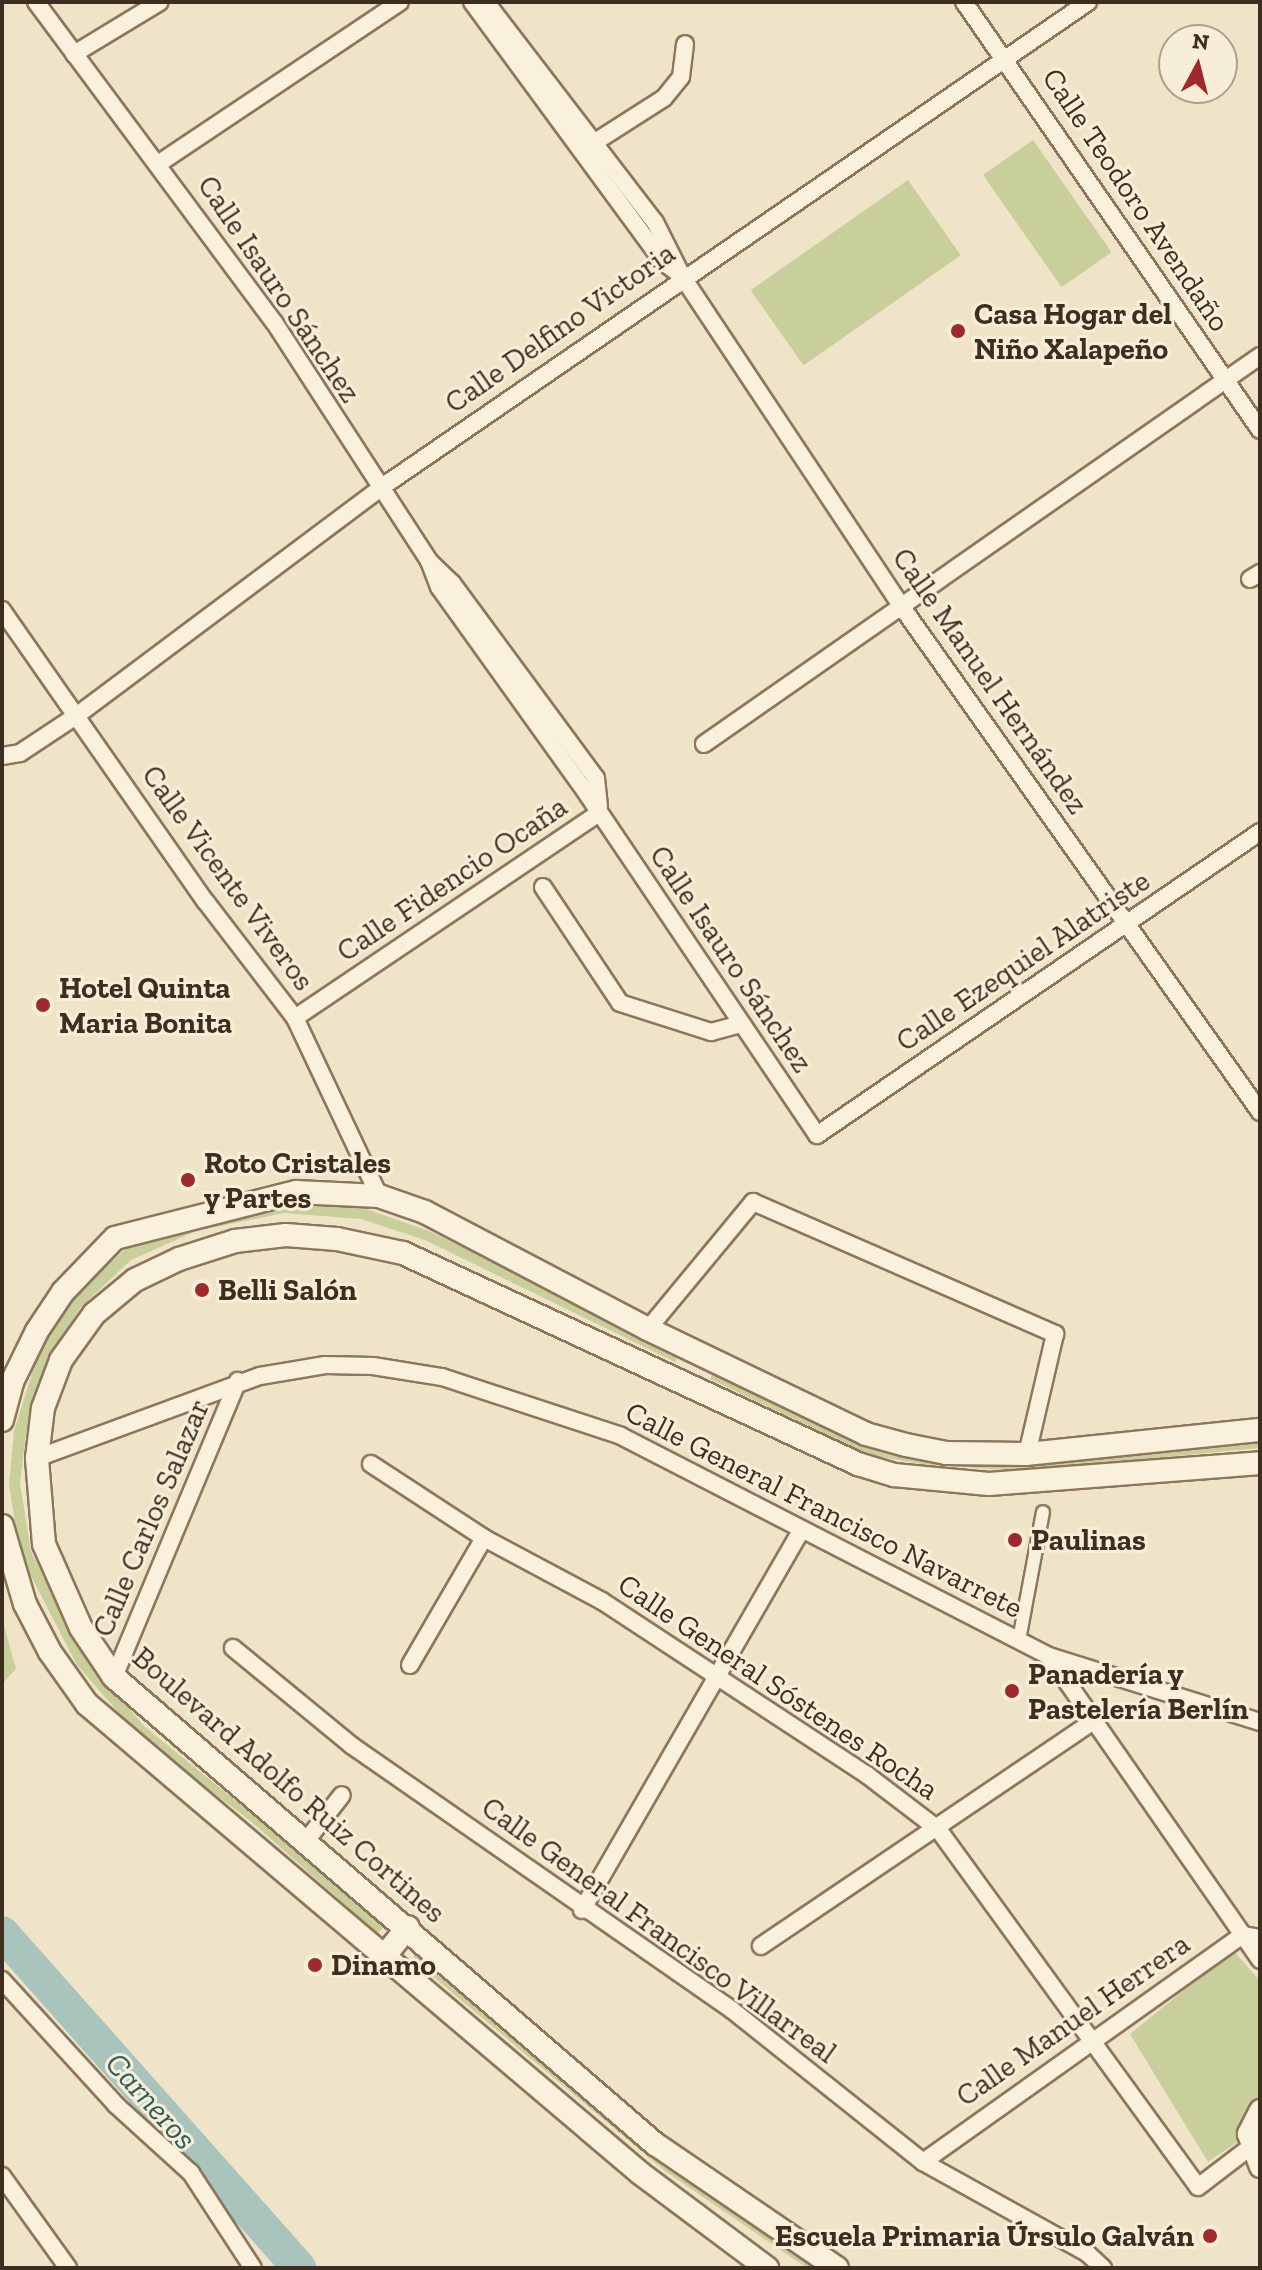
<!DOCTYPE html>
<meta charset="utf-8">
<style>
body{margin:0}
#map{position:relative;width:1262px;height:2270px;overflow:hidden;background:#f0e4c8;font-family:"Zilla Slab",serif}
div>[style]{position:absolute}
.green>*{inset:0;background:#c9cf9b;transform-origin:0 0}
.river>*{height:34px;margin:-17px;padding:0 17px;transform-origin:17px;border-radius:17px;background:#a9c4bc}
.roads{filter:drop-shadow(2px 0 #8d765c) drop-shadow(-2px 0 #8d765c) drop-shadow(0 2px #8d765c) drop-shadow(0 -2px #8d765c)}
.pedestrian>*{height:12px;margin:-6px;padding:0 6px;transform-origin:6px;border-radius:6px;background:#faf1dc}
.minor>*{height:16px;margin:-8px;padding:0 8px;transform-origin:8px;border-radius:8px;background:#faf1dc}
.tertiary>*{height:20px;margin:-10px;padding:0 10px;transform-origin:10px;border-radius:10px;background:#faf1dc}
.secondary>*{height:22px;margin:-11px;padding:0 11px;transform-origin:11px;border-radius:11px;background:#faf1dc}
.dots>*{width:22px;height:22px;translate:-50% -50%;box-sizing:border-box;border:4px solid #f7eed8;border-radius:50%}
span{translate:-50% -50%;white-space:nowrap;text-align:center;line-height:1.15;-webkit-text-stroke:6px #f7eed8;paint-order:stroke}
.street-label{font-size:30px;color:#3d2e20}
.poi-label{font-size:30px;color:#3d2e20;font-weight:700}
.left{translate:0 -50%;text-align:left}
.right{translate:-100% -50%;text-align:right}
.water-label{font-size:32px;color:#2f5d5a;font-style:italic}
.frame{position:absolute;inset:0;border:4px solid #3d2e20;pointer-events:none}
.north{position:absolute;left:1158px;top:24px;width:80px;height:80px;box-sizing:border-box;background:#f7eed8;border:2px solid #ada18e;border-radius:50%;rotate:7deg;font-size:22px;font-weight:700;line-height:32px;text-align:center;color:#3d2e20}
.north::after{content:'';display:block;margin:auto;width:28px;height:36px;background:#9e2a2b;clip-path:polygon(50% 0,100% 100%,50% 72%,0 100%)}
</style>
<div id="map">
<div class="green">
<div style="left:1033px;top:140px;width:137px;height:61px;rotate:55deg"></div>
<div style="left:908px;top:180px;width:92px;height:192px;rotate:55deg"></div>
<div style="clip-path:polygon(283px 1204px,361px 1207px,429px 1231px,680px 1351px,675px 1362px,425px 1240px,361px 1219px,284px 1213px,196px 1231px,131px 1260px,81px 1307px,50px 1356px,26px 1433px,20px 1483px,31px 1551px,85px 1657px,144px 1726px,386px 1923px,378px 1934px,253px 1823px,138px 1735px,77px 1665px,20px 1555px,9px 1484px,14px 1431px,39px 1351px,72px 1299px,124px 1250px,194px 1223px)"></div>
<div style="clip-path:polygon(714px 1370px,872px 1446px,1260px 1439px,1260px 1448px,1018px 1471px,922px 1464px,870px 1455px,710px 1379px)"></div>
<div style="clip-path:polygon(2px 1618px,16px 1669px,2px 1684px)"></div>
<div style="clip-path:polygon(419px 1950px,827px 2268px,807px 2268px,665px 2171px,412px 1959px)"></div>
<div style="clip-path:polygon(1233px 1950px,1260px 1981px,1260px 2100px,1238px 2125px,1242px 2139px,1208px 2162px,1130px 2034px)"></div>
</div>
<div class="river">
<div style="left:2px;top:1933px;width:448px;rotate:48.4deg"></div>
</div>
<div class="roads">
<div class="pedestrian">
<div style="left:1019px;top:1640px;width:130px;rotate:-79.4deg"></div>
</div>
<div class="minor">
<div style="left:36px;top:2px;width:399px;rotate:53.4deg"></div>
<div style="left:274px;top:322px;width:285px;rotate:57deg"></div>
<div style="left:429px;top:561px;width:32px;rotate:44deg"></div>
<div style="left:452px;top:583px;width:242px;rotate:53.6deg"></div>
<div style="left:596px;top:778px;width:29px;rotate:84deg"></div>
<div style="left:472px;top:2px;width:323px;rotate:53.7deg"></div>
<div style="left:663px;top:262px;width:24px;rotate:36deg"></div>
<div style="left:486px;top:2px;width:277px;rotate:52.5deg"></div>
<div style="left:655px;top:222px;width:60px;rotate:63.4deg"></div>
<div style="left:682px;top:276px;width:392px;rotate:56.4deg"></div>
<div style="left:899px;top:603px;width:624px;rotate:54.65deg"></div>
<div style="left:964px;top:2px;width:520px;rotate:55.33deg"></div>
<div style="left:74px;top:54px;width:100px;rotate:-31.2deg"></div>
<div style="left:592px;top:144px;width:85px;rotate:-32.6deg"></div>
<div style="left:664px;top:98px;width:27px;rotate:-51deg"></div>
<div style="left:681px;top:77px;width:33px;rotate:-83deg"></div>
<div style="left:158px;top:164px;width:291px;rotate:-33.8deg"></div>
<div style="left:429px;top:561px;width:28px;rotate:69deg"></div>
<div style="left:439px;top:587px;width:244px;rotate:54.4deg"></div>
<div style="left:581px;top:785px;width:422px;rotate:56deg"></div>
<div style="left:817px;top:1135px;width:537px;rotate:-34.37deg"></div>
<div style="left:1250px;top:579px;width:12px;rotate:-31deg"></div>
<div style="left:2px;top:610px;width:356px;rotate:55.1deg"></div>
<div style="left:206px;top:902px;width:146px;rotate:52.5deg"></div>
<div style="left:295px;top:1018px;width:197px;rotate:64.7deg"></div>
<div style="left:704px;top:744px;width:678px;rotate:-34.91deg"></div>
<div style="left:2px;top:756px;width:18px;rotate:-9deg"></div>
<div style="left:20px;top:753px;width:67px;rotate:-33.5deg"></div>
<div style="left:76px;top:716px;width:379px;rotate:-36.8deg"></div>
<div style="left:379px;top:489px;width:860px;rotate:-34.48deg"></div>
<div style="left:543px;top:887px;width:139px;rotate:56.4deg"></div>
<div style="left:620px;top:1003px;width:96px;rotate:17.7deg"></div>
<div style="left:711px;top:1032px;width:28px;rotate:-15deg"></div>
<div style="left:295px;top:1018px;width:367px;rotate:-34deg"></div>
<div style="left:648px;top:1329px;width:165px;rotate:-50.4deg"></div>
<div style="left:753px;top:1202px;width:330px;rotate:23.6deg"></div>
<div style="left:1055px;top:1334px;width:123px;rotate:103.1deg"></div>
<div style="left:37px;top:1458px;width:238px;rotate:-20.2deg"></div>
<div style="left:260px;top:1376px;width:66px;rotate:-9.6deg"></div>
<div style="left:325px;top:1365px;width:48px;rotate:1.2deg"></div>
<div style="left:373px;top:1366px;width:70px;rotate:9.1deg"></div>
<div style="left:442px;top:1377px;width:188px;rotate:18.2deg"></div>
<div style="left:621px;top:1436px;width:481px;rotate:27.2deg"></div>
<div style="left:1049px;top:1656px;width:221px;rotate:17.4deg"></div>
<div style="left:371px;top:1464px;width:135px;rotate:33.2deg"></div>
<div style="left:484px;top:1538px;width:134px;rotate:28.1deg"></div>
<div style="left:602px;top:1601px;width:317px;rotate:33.3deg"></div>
<div style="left:867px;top:1775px;width:89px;rotate:37.3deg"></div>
<div style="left:938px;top:1829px;width:442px;rotate:54deg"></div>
<div style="left:1198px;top:2187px;width:64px;rotate:-37.4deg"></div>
<div style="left:233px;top:1648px;width:153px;rotate:39.4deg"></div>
<div style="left:351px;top:1745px;width:464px;rotate:34.8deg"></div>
<div style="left:732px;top:2010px;width:244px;rotate:38.5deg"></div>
<div style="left:923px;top:2162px;width:188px;rotate:29deg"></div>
<div style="left:1087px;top:2253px;width:22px;rotate:43deg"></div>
<div style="left:1049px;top:1656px;width:370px;rotate:55.2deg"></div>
<div style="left:410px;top:1665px;width:147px;rotate:-59.8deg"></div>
<div style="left:114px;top:1677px;width:321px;rotate:-67.3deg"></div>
<div style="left:306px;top:1841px;width:58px;rotate:-52deg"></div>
<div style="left:582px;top:1910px;width:436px;rotate:-60deg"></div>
<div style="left:761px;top:1946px;width:400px;rotate:-34.1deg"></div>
<div style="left:2px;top:1980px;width:169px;rotate:47.6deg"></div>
<div style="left:116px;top:2105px;width:101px;rotate:42.2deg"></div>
<div style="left:191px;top:2173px;width:113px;rotate:56.9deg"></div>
<div style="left:923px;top:2162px;width:392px;rotate:-35.4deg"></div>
<div style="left:1242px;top:1935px;width:18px;rotate:9deg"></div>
<div style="left:2px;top:2176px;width:113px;rotate:54.3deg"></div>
</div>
<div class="tertiary">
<div style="left:1260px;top:2110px;width:27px;rotate:117deg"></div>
<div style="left:1248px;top:2134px;width:35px;rotate:70deg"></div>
</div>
<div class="secondary">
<div style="left:2px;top:1420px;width:39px;rotate:-75deg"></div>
<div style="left:12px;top:1382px;width:57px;rotate:-63.9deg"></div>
<div style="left:37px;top:1331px;width:47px;rotate:-56.3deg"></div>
<div style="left:63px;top:1292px;width:75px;rotate:-46.1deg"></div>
<div style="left:115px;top:1238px;width:187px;rotate:-14.3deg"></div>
<div style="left:296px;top:1192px;width:83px;rotate:2.8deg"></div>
<div style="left:379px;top:1196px;width:49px;rotate:19.2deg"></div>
<div style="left:425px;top:1212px;width:252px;rotate:27.7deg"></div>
<div style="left:648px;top:1329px;width:242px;rotate:25.7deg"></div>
<div style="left:866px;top:1434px;width:41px;rotate:15.4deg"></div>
<div style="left:906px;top:1445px;width:41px;rotate:11.3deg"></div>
<div style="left:946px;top:1453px;width:81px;rotate:0.7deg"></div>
<div style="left:1027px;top:1454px;width:234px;rotate:-5.9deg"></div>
<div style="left:2px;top:1526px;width:81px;rotate:73.6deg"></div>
<div style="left:25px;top:1604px;width:54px;rotate:62.5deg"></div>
<div style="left:50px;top:1652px;width:64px;rotate:54.6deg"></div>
<div style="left:87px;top:1704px;width:725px;rotate:40.3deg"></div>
<div style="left:640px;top:2173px;width:159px;rotate:36.8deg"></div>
<div style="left:382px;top:1959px;width:41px;rotate:-50.9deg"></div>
<div style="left:837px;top:2268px;width:220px;rotate:-145.7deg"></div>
<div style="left:655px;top:2144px;width:715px;rotate:-139.2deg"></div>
<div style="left:114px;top:1677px;width:59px;rotate:-124deg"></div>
<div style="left:81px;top:1628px;width:92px;rotate:-113.8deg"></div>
<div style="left:44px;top:1544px;width:86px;rotate:-94.7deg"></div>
<div style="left:37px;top:1458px;width:50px;rotate:-83.2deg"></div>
<div style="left:43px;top:1408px;width:51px;rotate:-69.4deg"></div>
<div style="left:61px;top:1360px;width:57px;rotate:-54.3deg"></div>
<div style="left:94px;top:1314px;width:53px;rotate:-39.7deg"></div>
<div style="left:135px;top:1280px;width:49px;rotate:-25.5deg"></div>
<div style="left:179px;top:1259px;width:59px;rotate:-17.8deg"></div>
<div style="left:235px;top:1241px;width:51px;rotate:-6.7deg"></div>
<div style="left:286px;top:1235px;width:51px;rotate:4.5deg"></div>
<div style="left:337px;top:1239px;width:67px;rotate:12deg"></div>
<div style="left:403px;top:1253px;width:502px;rotate:24.88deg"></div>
<div style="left:858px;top:1464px;width:38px;rotate:17deg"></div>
<div style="left:894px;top:1475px;width:95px;rotate:5.4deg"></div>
<div style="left:989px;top:1484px;width:272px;rotate:-4.4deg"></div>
</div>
</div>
<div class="dots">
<div style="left:958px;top:331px;background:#9e2a2b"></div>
<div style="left:43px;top:1005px;background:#9e2a2b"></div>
<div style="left:188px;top:1180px;background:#9e2a2b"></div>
<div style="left:202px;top:1290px;background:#9e2a2b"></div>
<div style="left:1015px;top:1540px;background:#9e2a2b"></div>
<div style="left:1012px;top:1691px;background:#9e2a2b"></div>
<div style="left:315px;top:1965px;background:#9e2a2b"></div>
<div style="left:1210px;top:2236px;background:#9e2a2b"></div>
</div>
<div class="street-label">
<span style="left:1136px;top:200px;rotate:56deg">Calle Teodoro Avendaño</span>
<span style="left:279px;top:289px;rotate:56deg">Calle Isauro Sánchez</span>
<span style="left:560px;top:328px;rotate:-35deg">Calle Delfino Victoria</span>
<span style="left:990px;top:681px;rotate:55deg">Calle Manuel Hernández</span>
<span style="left:228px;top:878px;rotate:54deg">Calle Vicente Viveros</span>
<span style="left:452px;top:879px;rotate:-34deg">Calle Fidencio Ocaña</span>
<span style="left:731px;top:959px;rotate:56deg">Calle Isauro Sánchez</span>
<span style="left:1023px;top:961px;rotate:-34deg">Calle Ezequiel Alatriste</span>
<span style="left:824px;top:1510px;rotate:27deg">Calle General Francisco Navarrete</span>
<span style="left:151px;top:1518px;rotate:-67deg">Calle Carlos Salazar</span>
<span style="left:778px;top:1687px;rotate:34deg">Calle General Sóstenes Rocha</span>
<span style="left:289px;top:1785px;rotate:41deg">Boulevard Adolfo Ruiz Cortines</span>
<span style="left:659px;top:1930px;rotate:36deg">Calle General Francisco Villarreal</span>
<span style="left:1073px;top:2020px;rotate:-35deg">Calle Manuel Herrera</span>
</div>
<div class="poi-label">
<span class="left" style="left:974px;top:331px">Casa Hogar del<br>Niño Xalapeño</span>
<span class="left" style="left:59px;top:1005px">Hotel Quinta<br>Maria Bonita</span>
<span class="left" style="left:204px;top:1180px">Roto Cristales<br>y Partes</span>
<span class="left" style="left:218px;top:1290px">Belli Salón</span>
<span class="left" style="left:1031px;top:1540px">Paulinas</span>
<span class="left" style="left:1028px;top:1691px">Panadería y<br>Pastelería Berlín</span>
<span class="left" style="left:331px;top:1965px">Dinamo</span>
<span class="right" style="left:1194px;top:2236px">Escuela Primaria Úrsulo Galván</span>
</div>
<div class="water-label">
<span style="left:151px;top:2101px;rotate:48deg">Carneros</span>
</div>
<div class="frame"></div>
<div class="north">N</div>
</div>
